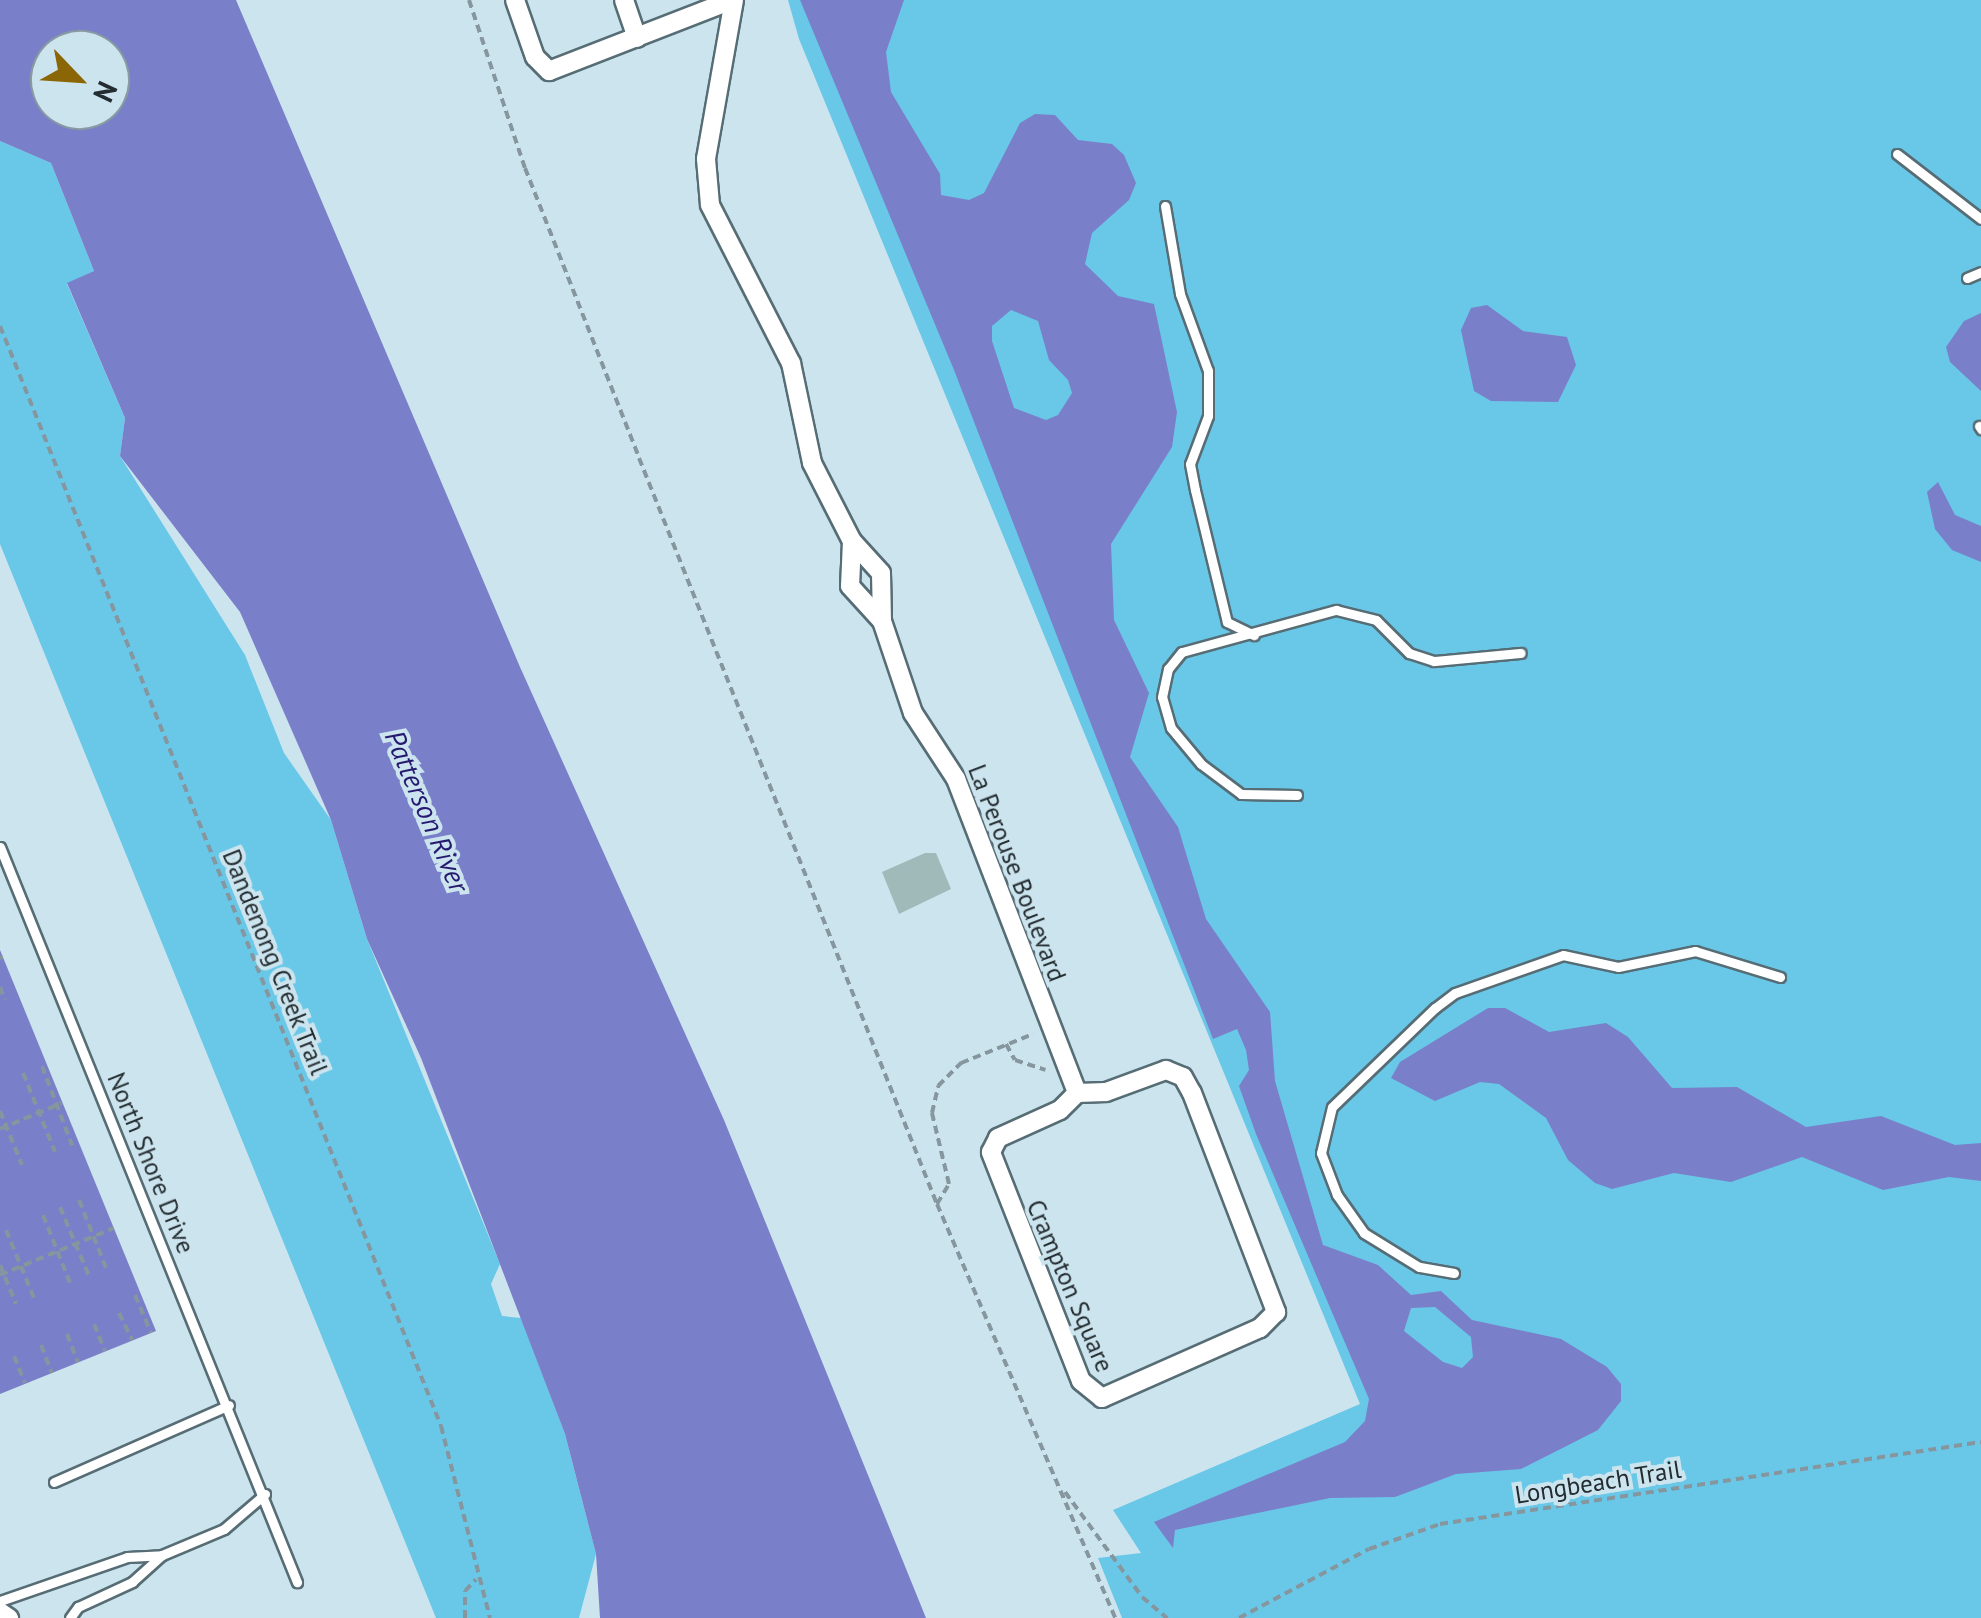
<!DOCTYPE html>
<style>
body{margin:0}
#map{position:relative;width:1981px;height:1618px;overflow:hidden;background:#cce4ee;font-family:"PT Sans",sans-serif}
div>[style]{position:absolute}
.green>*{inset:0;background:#69c7e8}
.water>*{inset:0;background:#7a7fc9}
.building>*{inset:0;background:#a0bab9}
.path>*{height:4px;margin-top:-2px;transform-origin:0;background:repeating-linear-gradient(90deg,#85969e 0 8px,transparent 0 13px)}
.roads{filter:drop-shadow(2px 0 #576d75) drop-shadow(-2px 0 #576d75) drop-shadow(0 2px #576d75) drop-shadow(0 -2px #576d75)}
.lane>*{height:9px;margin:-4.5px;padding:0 4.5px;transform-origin:4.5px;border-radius:4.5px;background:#fff}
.street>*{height:18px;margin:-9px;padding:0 9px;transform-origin:9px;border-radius:9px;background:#fff}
span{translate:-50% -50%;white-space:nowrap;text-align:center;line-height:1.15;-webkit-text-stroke:8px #cce4ee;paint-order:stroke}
.street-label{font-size:25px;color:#232c30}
.water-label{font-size:28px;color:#251970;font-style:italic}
.north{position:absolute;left:30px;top:30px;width:100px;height:100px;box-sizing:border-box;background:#cce4ee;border:2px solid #889aa2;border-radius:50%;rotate:115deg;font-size:28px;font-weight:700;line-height:40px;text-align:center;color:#232c30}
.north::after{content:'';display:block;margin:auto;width:35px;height:45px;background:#8b6606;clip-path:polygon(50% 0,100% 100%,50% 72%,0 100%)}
</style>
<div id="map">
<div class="green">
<div style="clip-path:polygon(788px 0,1981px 0,1981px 1618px,1122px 1618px,1098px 1558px,1141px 1553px,1113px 1510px,1360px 1404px,799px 39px)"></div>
<div style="clip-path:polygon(0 141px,51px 163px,94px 271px,67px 284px,125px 418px,120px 456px,245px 655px,284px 753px,331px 820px,367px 939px,500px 1264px,491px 1284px,502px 1316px,521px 1318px,565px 1434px,596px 1554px,579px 1618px,436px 1618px,0 544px)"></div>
</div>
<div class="water">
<div style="clip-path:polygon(evenodd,0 0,236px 0,520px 667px,724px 1120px,926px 1618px,600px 1618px,596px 1554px,565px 1434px,421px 1058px,367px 939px,331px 820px,240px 612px,120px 456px,125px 418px,67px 283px,94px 271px,51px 163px,0 141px,0 0,50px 50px,110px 50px,110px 110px,50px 110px,50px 50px)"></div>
<div style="clip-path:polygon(evenodd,800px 0,904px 0,886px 52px,891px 92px,940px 174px,941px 195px,969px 200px,984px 193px,1020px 123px,1035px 114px,1055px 115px,1078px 140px,1112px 144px,1124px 155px,1136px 183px,1129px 200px,1092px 233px,1085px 264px,1118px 296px,1154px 304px,1177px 412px,1172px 447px,1111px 544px,1114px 620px,1149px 693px,1130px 757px,1178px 827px,1206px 919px,1270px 1012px,1275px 1081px,1323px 1245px,1378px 1265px,1411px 1295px,1441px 1291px,1472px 1320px,1561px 1339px,1607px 1367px,1621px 1384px,1621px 1401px,1598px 1430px,1521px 1469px,1456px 1474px,1395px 1497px,1330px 1498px,1175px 1530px,1173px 1548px,1154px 1522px,1345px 1442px,1365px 1421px,1369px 1399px,1256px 1134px,1239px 1086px,1249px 1070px,1246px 1050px,1237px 1029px,1213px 1039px,954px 370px,800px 0,1011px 310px,1038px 321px,1049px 360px,1068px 380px,1072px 393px,1058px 415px,1046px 420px,1014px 408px,992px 341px,992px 326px,1011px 310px,800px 0,1435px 1307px,1471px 1337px,1473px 1357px,1462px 1368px,1443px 1362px,1404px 1331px,1411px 1308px,1435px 1307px)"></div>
<div style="clip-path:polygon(1487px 305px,1523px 331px,1567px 337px,1576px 365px,1558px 402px,1491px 401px,1474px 391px,1461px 330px,1471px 308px)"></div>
<div style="clip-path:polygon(1981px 313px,1981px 391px,1950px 362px,1946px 347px,1964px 321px)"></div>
<div style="clip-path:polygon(1938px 482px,1955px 515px,1981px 526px,1981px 562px,1952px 550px,1935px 529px,1927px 492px)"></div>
<div style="clip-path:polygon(0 950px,156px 1331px,0 1394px)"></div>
<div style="clip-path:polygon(1488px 1008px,1505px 1008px,1549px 1032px,1606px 1023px,1628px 1037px,1672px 1088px,1737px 1087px,1806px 1127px,1881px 1116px,1955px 1145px,1981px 1143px,1981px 1181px,1949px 1177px,1883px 1190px,1802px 1157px,1731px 1182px,1674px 1173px,1612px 1189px,1595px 1183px,1568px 1160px,1546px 1118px,1499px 1084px,1480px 1082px,1435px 1101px,1391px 1078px,1400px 1062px)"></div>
</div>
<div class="building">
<div style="clip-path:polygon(925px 853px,936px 853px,951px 889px,899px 914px,882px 872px)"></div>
</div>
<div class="path">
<div style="left:469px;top:0;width:177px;rotate:71.6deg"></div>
<div style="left:525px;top:168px;width:312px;rotate:68.5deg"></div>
<div style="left:639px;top:458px;width:803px;rotate:68.23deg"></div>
<div style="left:937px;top:1204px;width:451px;rotate:66.7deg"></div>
<div style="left:0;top:326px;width:1185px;rotate:68.15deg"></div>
<div style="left:441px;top:1426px;width:198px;rotate:75.7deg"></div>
<div style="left:0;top:958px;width:3px;rotate:-18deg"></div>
<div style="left:0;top:987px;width:14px;rotate:69deg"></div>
<div style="left:1006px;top:1044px;width:18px;rotate:61deg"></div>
<div style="left:1015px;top:1060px;width:32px;rotate:18deg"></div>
<div style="left:42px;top:1066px;width:85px;rotate:69.2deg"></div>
<div style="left:23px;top:1073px;width:85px;rotate:67.9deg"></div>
<div style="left:0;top:1111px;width:58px;rotate:67.8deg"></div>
<div style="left:0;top:1129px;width:67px;rotate:-22.8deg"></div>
<div style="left:79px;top:1200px;width:73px;rotate:68.3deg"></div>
<div style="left:937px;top:1204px;width:23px;rotate:-59deg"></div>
<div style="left:949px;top:1184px;width:73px;rotate:-103.5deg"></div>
<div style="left:932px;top:1113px;width:28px;rotate:-77deg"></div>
<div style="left:938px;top:1086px;width:33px;rotate:-45deg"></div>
<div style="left:961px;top:1063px;width:78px;rotate:-21.9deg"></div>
<div style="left:60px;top:1207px;width:75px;rotate:67.2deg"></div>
<div style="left:43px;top:1215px;width:73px;rotate:68.3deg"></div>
<div style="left:6px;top:1230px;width:74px;rotate:67.6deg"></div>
<div style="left:0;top:1265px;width:42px;rotate:67.7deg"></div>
<div style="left:0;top:1275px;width:123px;rotate:-22.4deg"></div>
<div style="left:135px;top:1295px;width:41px;rotate:67.2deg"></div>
<div style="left:119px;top:1313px;width:30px;rotate:64deg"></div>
<div style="left:94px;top:1324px;width:29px;rotate:68deg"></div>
<div style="left:67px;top:1334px;width:30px;rotate:69deg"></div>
<div style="left:41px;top:1345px;width:30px;rotate:69deg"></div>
<div style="left:14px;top:1356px;width:29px;rotate:68deg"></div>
<div style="left:1065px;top:1492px;width:130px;rotate:53.7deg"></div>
<div style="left:1142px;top:1597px;width:33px;rotate:40deg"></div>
<div style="left:465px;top:1618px;width:27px;rotate:-90deg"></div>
<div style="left:465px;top:1591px;width:16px;rotate:-47deg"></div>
<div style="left:1239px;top:1618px;width:147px;rotate:-28deg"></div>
<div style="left:1369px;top:1549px;width:75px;rotate:-19.4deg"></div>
<div style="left:1440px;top:1524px;width:547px;rotate:-8.62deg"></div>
</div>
<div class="roads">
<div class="lane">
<div style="left:1897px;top:154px;width:106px;rotate:37.7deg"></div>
<div style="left:1165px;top:206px;width:89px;rotate:80.3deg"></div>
<div style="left:1180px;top:294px;width:82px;rotate:70deg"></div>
<div style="left:1208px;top:371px;width:45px;rotate:90deg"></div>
<div style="left:1208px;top:416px;width:51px;rotate:110.6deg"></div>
<div style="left:1190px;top:464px;width:26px;rotate:79deg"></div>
<div style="left:1195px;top:490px;width:136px;rotate:76.4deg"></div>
<div style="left:1227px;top:622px;width:30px;rotate:26deg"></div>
<div style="left:1967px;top:278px;width:15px;rotate:-23deg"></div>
<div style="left:1979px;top:426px;width:4px;rotate:56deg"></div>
<div style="left:1297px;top:795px;width:56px;rotate:-179deg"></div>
<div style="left:1241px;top:794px;width:50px;rotate:-143.1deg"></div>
<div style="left:1201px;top:764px;width:47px;rotate:-129.8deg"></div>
<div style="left:1171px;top:728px;width:32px;rotate:-106deg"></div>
<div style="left:1162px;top:697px;width:29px;rotate:-78deg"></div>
<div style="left:1168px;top:669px;width:22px;rotate:-51deg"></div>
<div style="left:1182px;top:652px;width:160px;rotate:-15.3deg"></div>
<div style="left:1336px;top:610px;width:41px;rotate:14deg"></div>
<div style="left:1376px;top:620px;width:47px;rotate:45deg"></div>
<div style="left:1409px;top:653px;width:26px;rotate:18deg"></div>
<div style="left:1434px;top:661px;width:87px;rotate:-5.3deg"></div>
<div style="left:0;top:847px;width:793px;rotate:68deg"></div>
<div style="left:1454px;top:1273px;width:36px;rotate:-170deg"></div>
<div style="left:1419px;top:1267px;width:65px;rotate:-148.3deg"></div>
<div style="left:1364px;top:1233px;width:47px;rotate:-125.4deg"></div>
<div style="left:1337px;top:1195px;width:45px;rotate:-110.9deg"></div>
<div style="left:1321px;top:1153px;width:47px;rotate:-76.6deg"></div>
<div style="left:1332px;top:1107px;width:143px;rotate:-43.9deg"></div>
<div style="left:1435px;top:1008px;width:25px;rotate:-37deg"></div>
<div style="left:1455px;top:993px;width:114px;rotate:-19.4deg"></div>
<div style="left:1563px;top:955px;width:56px;rotate:12.3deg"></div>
<div style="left:1618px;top:967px;width:79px;rotate:-11.7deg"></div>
<div style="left:1695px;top:951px;width:89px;rotate:17deg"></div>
<div style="left:54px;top:1482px;width:191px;rotate:-23.7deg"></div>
<div style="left:0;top:1601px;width:134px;rotate:-19.1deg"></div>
<div style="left:127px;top:1557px;width:35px;rotate:-3deg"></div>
<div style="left:162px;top:1555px;width:67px;rotate:-22.8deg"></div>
<div style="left:224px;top:1529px;width:54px;rotate:-40.5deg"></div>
<div style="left:70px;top:1618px;width:14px;rotate:-54deg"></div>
<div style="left:78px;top:1607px;width:60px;rotate:-24.8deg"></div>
<div style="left:132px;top:1582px;width:40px;rotate:-42deg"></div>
</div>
<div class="street">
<div style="left:515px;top:0;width:60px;rotate:70.7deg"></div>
<div style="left:535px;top:57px;width:20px;rotate:45deg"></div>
<div style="left:549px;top:71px;width:196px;rotate:-21.2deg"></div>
<div style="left:624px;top:0;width:40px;rotate:71.1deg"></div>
<div style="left:734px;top:0;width:161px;rotate:100deg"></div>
<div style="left:706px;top:159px;width:46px;rotate:85deg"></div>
<div style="left:710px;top:205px;width:178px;rotate:62.9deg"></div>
<div style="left:791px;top:363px;width:102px;rotate:78.1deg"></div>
<div style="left:812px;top:463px;width:88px;rotate:62.9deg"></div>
<div style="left:852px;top:541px;width:43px;rotate:47.8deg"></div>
<div style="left:881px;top:573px;width:48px;rotate:88.8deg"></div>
<div style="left:882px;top:621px;width:97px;rotate:71.4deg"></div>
<div style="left:913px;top:713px;width:79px;rotate:56.9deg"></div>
<div style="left:956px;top:779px;width:337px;rotate:68.9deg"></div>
<div style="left:852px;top:541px;width:45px;rotate:92.5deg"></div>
<div style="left:850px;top:586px;width:47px;rotate:47.6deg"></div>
<div style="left:1166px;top:1070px;width:18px;rotate:22deg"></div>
<div style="left:1183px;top:1077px;width:18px;rotate:61deg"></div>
<div style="left:1192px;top:1093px;width:235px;rotate:69deg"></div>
<div style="left:1276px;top:1312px;width:23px;rotate:135deg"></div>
<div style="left:1260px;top:1328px;width:173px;rotate:156.1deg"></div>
<div style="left:1102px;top:1398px;width:27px;rotate:-141deg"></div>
<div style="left:1081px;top:1381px;width:246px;rotate:-111.5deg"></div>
<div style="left:991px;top:1152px;width:16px;rotate:-63deg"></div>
<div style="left:998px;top:1138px;width:68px;rotate:-24.3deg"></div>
<div style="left:1060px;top:1110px;width:24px;rotate:-45deg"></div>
<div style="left:1077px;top:1093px;width:29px;rotate:-2deg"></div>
<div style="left:1106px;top:1092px;width:64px;rotate:-20.1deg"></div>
<div style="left:0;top:1612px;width:11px;rotate:34deg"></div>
</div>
</div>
<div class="street-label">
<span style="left:1017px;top:873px;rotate:69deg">La Perouse Boulevard</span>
<span style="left:275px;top:962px;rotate:68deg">Dandenong Creek Trail</span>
<span style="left:151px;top:1163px;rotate:68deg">North Shore Drive</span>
<span style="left:1070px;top:1286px;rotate:67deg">Crampton Square</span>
<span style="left:1598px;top:1482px;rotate:-9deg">Longbeach Trail</span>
</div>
<div class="water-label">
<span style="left:427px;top:811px;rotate:67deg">Patterson River</span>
</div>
<div class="north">N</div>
</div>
